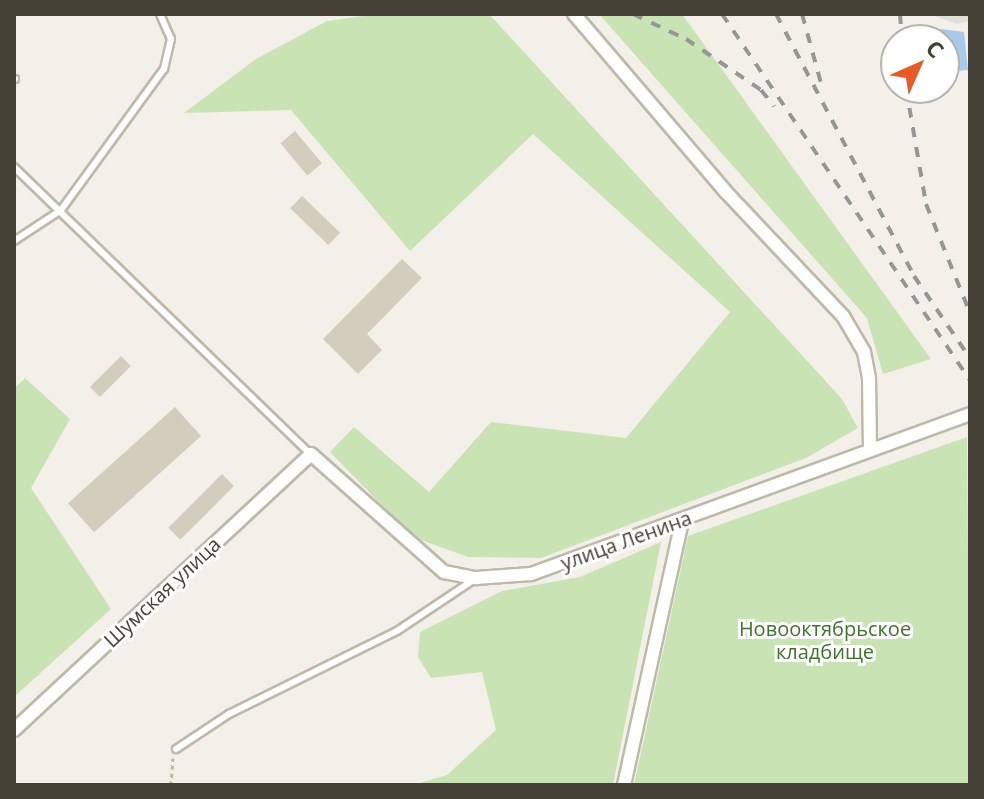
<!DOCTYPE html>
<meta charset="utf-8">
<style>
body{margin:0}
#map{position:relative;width:984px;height:799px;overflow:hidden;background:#f2f0e8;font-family:"Open Sans",sans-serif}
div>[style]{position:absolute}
.industrial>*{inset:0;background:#e2dfd9}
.green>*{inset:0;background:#c9e3b4}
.water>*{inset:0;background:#a9c9ea}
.building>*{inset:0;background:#d3cdbe;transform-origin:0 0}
.path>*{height:3px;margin-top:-1.5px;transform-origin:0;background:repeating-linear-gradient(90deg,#beb69e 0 4px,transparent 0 8px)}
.roads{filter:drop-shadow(2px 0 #bdb9ab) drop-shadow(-2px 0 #bdb9ab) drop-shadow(0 2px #bdb9ab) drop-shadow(0 -2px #bdb9ab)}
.lane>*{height:6px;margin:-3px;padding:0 3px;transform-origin:3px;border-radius:3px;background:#fff}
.street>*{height:12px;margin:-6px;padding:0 6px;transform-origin:6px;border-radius:6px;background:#fff}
.rail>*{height:4px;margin-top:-2px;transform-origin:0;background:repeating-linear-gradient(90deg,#969696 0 10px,transparent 0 20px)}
span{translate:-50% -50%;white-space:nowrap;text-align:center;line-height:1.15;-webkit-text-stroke:6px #fff;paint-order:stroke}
.street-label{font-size:20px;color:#454137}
.park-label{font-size:20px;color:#41722f}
.frame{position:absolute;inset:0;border:16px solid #454137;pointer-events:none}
.north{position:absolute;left:880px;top:24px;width:80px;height:80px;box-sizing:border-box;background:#fff;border:2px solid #b5b3af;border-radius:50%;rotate:45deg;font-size:22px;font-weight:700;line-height:32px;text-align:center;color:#454137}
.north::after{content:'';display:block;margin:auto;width:28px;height:36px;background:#e85b29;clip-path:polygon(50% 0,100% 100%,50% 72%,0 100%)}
</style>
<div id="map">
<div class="industrial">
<div style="clip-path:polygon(929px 14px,970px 14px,970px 21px,957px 24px)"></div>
</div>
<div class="green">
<div style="clip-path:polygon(379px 14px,489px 14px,842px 399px,858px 428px,806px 458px,541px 558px,468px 557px,413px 537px,330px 452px,354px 427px,429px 492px,491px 422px,626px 438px,730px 312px,533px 134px,410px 251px,291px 110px,184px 113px,256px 59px,327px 21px)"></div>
<div style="clip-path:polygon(599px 14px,682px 14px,931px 359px,883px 374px,867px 318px)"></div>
<div style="clip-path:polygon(25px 378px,70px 419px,31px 488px,111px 609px,14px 697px,14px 389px)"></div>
<div style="clip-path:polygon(967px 437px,970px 785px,634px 785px,688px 536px)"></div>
<div style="clip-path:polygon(661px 542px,613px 785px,413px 785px,447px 775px,496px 730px,482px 672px,431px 678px,418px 657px,420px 632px,502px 591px,580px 577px)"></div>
</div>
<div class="water">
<div style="clip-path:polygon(941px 29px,964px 32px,968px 70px,944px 72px,944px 40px,932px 38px)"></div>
</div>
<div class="building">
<div style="left:295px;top:131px;width:42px;height:19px;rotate:50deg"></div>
<div style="left:302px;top:196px;width:53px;height:17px;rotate:44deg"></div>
<div style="clip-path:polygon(402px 259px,422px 278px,367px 334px,382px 350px,358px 374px,323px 339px)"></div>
<div style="left:121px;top:356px;width:14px;height:44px;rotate:45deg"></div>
<div style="left:175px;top:407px;width:39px;height:144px;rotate:48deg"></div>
<div style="left:222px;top:474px;width:17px;height:76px;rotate:45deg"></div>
</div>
<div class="path">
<div style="left:171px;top:785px;width:27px;rotate:-86deg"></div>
</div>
<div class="roads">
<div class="lane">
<div style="left:14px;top:79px;width:1px"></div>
<div style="left:14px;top:167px;width:412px;rotate:44.1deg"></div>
<div style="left:14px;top:241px;width:56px;rotate:-33.4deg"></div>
<div style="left:61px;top:210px;width:175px;rotate:-53.9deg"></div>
<div style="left:164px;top:69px;width:31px;rotate:-77deg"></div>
<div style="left:171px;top:39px;width:27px;rotate:-114deg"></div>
<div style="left:176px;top:749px;width:64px;rotate:-33.4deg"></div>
<div style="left:229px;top:714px;width:187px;rotate:-26.3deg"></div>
<div style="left:397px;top:631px;width:94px;rotate:-33.7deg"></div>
</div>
<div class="street">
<div style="left:574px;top:14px;width:233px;rotate:49.5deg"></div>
<div style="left:725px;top:191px;width:172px;rotate:46.7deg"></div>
<div style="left:843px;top:316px;width:42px;rotate:59.7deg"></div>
<div style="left:864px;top:352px;width:26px;rotate:79deg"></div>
<div style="left:869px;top:378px;width:71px;rotate:89.2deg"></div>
<div style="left:14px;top:730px;width:405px;rotate:-42.9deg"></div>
<div style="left:311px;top:454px;width:178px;rotate:41.6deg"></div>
<div style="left:444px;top:572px;width:33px;rotate:11deg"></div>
<div style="left:476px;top:578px;width:55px;rotate:-4.2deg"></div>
<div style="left:531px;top:574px;width:467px;rotate:-20deg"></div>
<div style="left:624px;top:785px;width:270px;rotate:-77.6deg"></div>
</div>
</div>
<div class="rail">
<div style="left:633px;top:14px;width:59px;rotate:25.3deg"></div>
<div style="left:686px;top:39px;width:91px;rotate:34.2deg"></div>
<div style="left:761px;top:90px;width:21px;rotate:51deg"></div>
<div style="left:722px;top:14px;width:442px;rotate:55.9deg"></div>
<div style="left:776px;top:14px;width:296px;rotate:62.2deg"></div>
<div style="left:914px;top:276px;width:99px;rotate:55.7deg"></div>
<div style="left:802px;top:14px;width:72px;rotate:74.6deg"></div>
<div style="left:900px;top:14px;width:26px;rotate:86deg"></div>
<div style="left:906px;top:88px;width:118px;rotate:80.2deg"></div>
<div style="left:926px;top:204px;width:118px;rotate:68deg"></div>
</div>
<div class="street-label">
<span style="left:626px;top:540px;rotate:-20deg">улица Ленина</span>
<span style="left:162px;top:592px;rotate:-43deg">Шумская улица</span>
</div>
<div class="park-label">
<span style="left:825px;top:640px">Новооктябрьское<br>кладбище</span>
</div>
<div class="frame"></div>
<div class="north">С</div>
</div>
